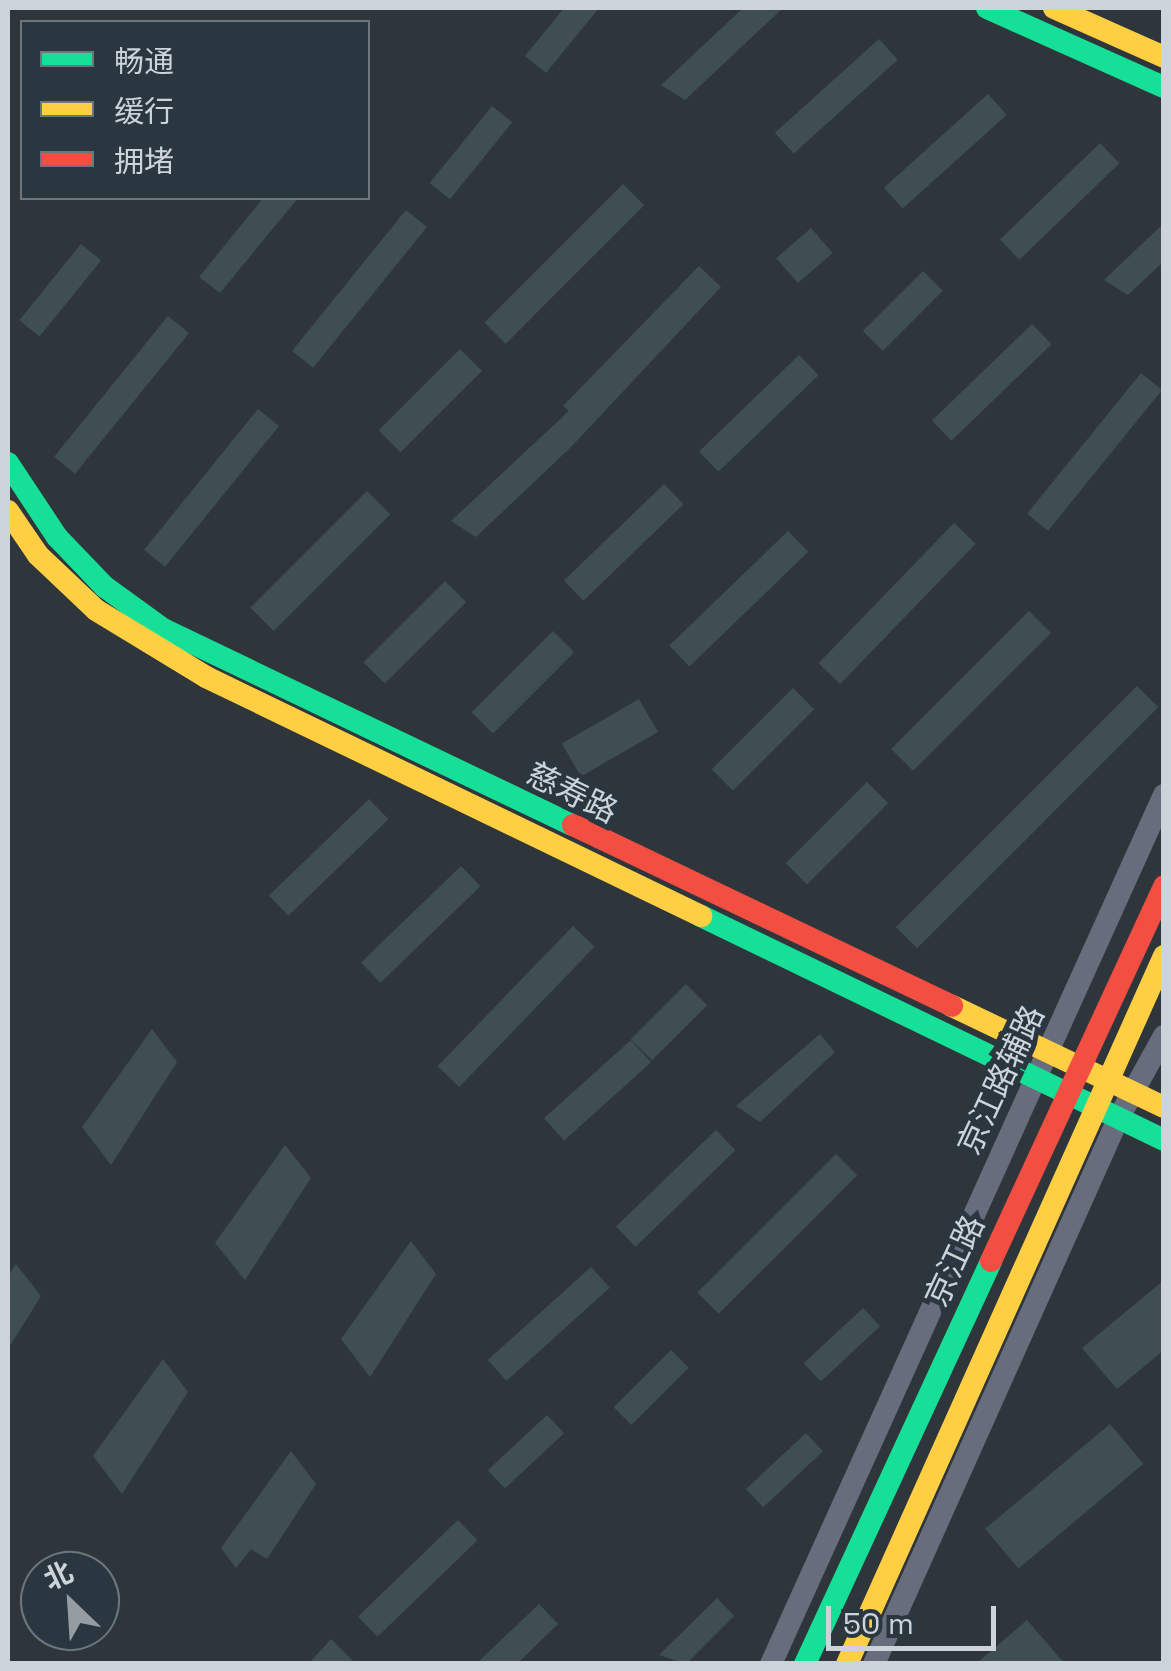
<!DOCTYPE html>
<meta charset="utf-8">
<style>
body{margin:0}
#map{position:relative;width:1171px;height:1671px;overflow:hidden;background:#2f363b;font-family:"Space Grotesk","Noto Sans SC",sans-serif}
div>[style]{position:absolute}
.building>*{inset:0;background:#3e4e52;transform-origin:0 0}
.street>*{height:22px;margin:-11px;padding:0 11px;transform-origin:11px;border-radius:11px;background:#676d7d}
.fast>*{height:22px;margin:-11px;padding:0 11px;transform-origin:11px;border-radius:11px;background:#16e098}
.slow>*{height:22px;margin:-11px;padding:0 11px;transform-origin:11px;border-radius:11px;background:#ffcf43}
.jam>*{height:22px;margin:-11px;padding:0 11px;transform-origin:11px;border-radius:11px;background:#f24e42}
span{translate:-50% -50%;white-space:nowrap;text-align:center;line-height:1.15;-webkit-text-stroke:10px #2a3740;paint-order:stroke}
.street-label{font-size:32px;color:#ccd4d9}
.frame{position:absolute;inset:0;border:10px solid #ccd4d9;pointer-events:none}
.legend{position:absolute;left:20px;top:20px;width:350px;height:180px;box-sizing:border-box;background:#2a3740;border:2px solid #6b767d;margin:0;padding:12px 18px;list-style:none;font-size:30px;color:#ccd4d9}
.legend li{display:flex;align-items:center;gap:20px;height:50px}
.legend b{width:50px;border:2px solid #6b767d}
.north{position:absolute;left:20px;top:1551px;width:100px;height:100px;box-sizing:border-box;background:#2a3740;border:2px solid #6b767d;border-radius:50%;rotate:335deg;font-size:28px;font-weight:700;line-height:40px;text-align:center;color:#ccd4d9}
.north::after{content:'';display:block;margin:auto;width:35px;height:45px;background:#959da2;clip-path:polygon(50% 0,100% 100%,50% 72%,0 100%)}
.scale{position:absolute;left:826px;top:1606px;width:170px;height:45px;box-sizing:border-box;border:5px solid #ccd4d9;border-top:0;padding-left:12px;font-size:30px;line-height:35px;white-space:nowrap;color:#ccd4d9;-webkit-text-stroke:8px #2a3740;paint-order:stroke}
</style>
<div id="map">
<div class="building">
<div style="clip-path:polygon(564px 8px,599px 8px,546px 73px,525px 56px)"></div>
<div style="clip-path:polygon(743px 8px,783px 8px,685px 100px,661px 85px)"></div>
<div style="left:879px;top:39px;width:28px;height:140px;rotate:48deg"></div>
<div style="left:988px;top:94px;width:28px;height:140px;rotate:48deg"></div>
<div style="left:492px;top:106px;width:26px;height:99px;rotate:39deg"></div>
<div style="left:1100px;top:143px;width:28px;height:139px;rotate:46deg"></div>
<div style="left:623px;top:184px;width:30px;height:196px;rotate:45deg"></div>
<div style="clip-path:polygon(263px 198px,298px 198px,220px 293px,199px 277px)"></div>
<div style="left:406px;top:210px;width:27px;height:181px;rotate:39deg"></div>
<div style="clip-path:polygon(1164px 223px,1164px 261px,1128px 295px,1104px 280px)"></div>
<div style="left:811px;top:228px;width:33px;height:46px;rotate:49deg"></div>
<div style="left:81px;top:244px;width:26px;height:98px;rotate:39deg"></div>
<div style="clip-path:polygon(699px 266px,721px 287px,572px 446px,476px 537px,451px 521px,569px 411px,563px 406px)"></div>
<div style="left:923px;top:271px;width:28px;height:85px;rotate:45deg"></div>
<div style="left:168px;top:316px;width:27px;height:181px;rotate:39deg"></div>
<div style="left:1032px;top:324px;width:28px;height:139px;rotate:46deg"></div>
<div style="left:460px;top:349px;width:31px;height:115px;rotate:45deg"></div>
<div style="left:799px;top:355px;width:28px;height:139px;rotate:46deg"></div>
<div style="left:1141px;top:373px;width:27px;height:181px;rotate:39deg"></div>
<div style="left:258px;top:409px;width:27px;height:181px;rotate:39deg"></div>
<div style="left:664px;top:484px;width:28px;height:139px;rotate:46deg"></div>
<div style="left:367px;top:491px;width:33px;height:165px;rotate:45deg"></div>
<div style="left:954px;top:523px;width:30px;height:195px;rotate:44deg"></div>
<div style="left:788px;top:531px;width:29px;height:165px;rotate:46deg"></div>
<div style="left:445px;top:581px;width:30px;height:115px;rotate:45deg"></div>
<div style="left:1029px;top:611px;width:31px;height:195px;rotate:45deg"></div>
<div style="left:553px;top:631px;width:30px;height:115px;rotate:45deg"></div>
<div style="left:1137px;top:686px;width:30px;height:341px;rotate:45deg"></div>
<div style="left:793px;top:688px;width:30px;height:115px;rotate:45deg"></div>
<div style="left:639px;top:699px;width:38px;height:89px;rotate:60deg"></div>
<div style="left:867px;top:782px;width:30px;height:115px;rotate:45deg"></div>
<div style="left:369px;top:799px;width:28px;height:139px;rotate:46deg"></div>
<div style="left:461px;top:866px;width:28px;height:139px;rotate:46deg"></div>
<div style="left:573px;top:926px;width:30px;height:195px;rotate:44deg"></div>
<div style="left:686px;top:984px;width:30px;height:78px;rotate:45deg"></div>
<div style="clip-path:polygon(152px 1029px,177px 1062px,111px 1165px,82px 1127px)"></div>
<div style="clip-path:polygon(820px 1034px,835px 1052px,760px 1122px,736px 1106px)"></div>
<div style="left:631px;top:1040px;width:30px;height:117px;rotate:48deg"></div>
<div style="left:716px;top:1130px;width:28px;height:139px;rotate:46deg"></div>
<div style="clip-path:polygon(285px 1145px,311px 1178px,245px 1280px,215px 1243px)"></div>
<div style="left:836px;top:1154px;width:30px;height:196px;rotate:45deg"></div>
<div style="clip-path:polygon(411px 1241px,436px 1274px,370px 1377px,341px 1339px)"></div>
<div style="clip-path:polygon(16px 1264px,41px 1296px,8px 1349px,8px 1276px)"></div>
<div style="left:591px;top:1267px;width:28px;height:139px;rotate:48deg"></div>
<div style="clip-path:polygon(1164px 1280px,1164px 1350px,1117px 1389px,1082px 1348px)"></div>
<div style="left:863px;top:1308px;width:25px;height:81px;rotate:47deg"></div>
<div style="left:671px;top:1350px;width:25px;height:81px;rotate:45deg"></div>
<div style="clip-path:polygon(163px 1359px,188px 1392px,122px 1494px,93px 1456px)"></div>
<div style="left:547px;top:1415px;width:25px;height:81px;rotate:47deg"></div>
<div style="left:1110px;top:1424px;width:52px;height:163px;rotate:50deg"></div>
<div style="left:806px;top:1433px;width:25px;height:82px;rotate:47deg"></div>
<div style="clip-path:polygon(291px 1451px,316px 1484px,267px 1559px,251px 1549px,236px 1568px,221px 1548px)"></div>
<div style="left:458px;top:1520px;width:28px;height:139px;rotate:46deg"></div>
<div style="clip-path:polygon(717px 1598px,734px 1616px,686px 1664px,659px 1655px)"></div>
<div style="clip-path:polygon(539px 1604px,558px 1624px,517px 1664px,476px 1664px)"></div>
<div style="clip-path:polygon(1027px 1620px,1065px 1664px,976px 1664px)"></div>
<div style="clip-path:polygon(331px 1639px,356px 1664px,308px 1664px)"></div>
</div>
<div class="street">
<div style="left:771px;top:1664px;width:954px;rotate:-65.67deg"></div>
<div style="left:874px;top:1664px;width:597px;rotate:-65.88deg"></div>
<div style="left:1118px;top:1119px;width:95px;rotate:-61deg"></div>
</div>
<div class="fast">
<div style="left:987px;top:8px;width:194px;rotate:24.1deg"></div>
<div style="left:8px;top:463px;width:89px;rotate:56.5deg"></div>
<div style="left:57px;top:537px;width:69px;rotate:46.2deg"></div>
<div style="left:105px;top:587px;width:72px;rotate:35.9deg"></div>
<div style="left:163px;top:629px;width:454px;rotate:25.6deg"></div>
<div style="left:701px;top:916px;width:514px;rotate:25.82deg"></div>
<div style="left:805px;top:1664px;width:444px;rotate:-65.2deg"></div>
</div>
<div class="slow">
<div style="left:1054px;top:8px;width:120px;rotate:24deg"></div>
<div style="left:8px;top:511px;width:53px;rotate:55.7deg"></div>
<div style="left:38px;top:555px;width:80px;rotate:43.5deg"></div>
<div style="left:96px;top:610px;width:129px;rotate:31.3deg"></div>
<div style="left:206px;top:677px;width:550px;rotate:25.77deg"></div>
<div style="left:952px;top:1006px;width:235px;rotate:25.5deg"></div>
<div style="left:847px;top:1664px;width:776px;rotate:-65.88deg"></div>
</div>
<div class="jam">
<div style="left:573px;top:825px;width:420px;rotate:25.5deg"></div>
<div style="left:991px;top:1261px;width:413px;rotate:-65.2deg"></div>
</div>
<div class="street-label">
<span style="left:572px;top:793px;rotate:26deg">慈寿路</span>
<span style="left:1001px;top:1080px;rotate:-65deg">京江路辅路</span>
<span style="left:955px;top:1261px;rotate:-65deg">京江路</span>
</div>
<div class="frame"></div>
<ul class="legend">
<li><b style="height:12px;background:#16e098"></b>畅通</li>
<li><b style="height:12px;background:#ffcf43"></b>缓行</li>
<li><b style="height:12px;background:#f24e42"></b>拥堵</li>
</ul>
<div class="north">北</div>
<div class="scale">50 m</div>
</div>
